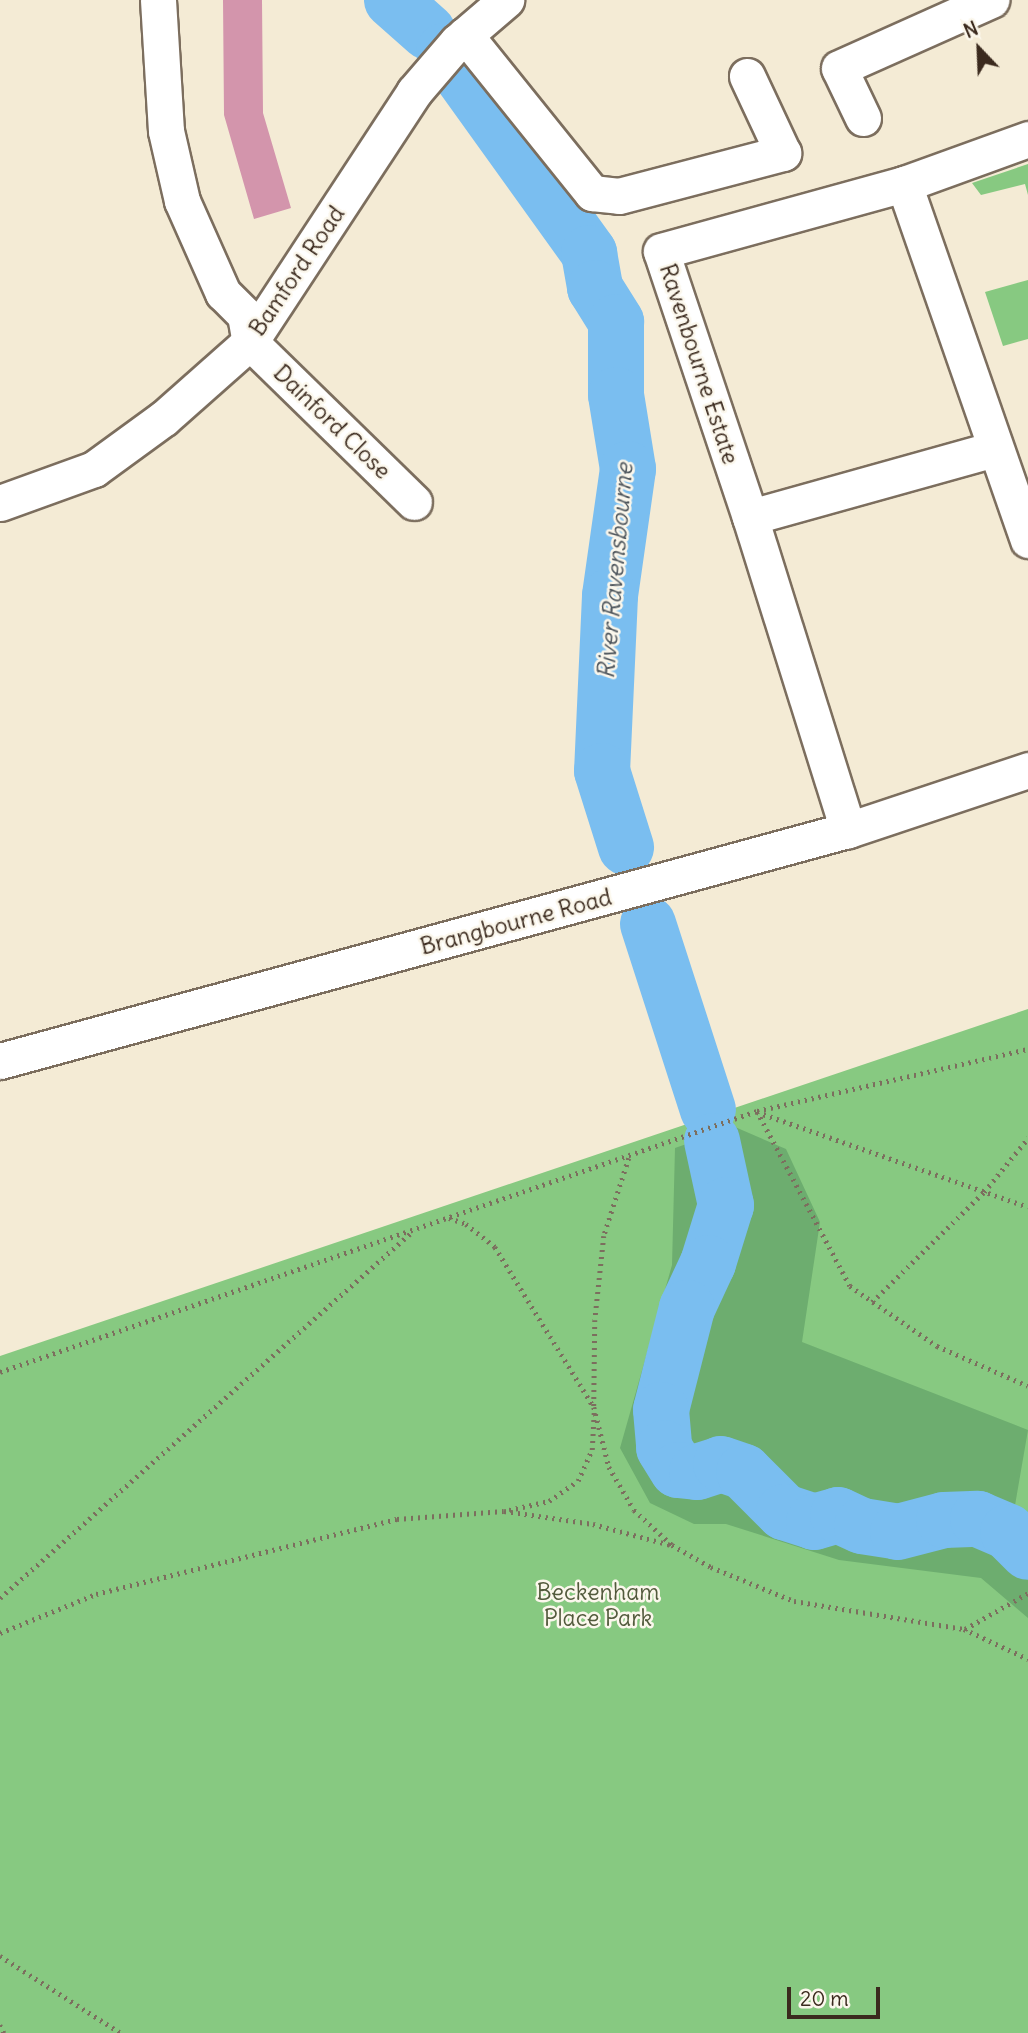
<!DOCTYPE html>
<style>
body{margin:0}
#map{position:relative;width:1028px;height:2033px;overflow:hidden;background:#f4ebd5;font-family:Delius,sans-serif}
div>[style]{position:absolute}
.green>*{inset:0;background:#87c981}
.forest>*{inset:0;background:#6dad6f}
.river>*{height:56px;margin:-28px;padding:0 28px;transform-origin:28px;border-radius:28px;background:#7abef0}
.building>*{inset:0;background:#d395ac}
.path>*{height:4.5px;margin-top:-2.25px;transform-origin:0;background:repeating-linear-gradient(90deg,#7c6e5e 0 2px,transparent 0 7px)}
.roads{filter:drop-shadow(2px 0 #7c6e5e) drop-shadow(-2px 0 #7c6e5e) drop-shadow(0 2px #7c6e5e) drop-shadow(0 -2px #7c6e5e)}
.minor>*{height:35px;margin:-17.5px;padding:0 17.5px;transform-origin:17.5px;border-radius:17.5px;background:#fff}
span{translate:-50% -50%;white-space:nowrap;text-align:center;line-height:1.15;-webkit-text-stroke:5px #fbf7ec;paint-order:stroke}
.street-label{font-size:23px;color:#3b2a1e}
.park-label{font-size:23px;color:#525a3c}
.water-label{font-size:24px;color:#4e565d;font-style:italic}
.north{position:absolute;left:944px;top:14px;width:70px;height:70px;-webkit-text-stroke:5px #fbf7ec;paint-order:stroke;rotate:337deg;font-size:19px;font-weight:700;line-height:28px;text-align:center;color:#3b2a1e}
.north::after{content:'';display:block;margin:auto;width:24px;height:32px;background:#3b2a1e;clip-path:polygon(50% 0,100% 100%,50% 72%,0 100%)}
.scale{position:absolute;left:787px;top:1987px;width:93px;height:32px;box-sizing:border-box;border:4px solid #3b2a1e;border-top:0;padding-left:9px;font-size:21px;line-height:24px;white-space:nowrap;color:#3b2a1e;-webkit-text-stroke:5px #fbf7ec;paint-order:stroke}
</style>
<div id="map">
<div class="green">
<div style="clip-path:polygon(1028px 164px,1028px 195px,1025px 184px,981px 195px,972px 183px)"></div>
<div style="clip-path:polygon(1028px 280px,1028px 339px,1003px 346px,985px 292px)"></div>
<div style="clip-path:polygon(1028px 1009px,1028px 2033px,0 2033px,0 1356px)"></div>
</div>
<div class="forest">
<div style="clip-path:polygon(735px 1127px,786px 1149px,820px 1222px,802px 1342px,1028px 1430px,1013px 1517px,1028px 1519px,1028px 1618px,981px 1578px,839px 1560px,726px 1524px,694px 1524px,650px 1503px,620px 1448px,672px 1265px,675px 1148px)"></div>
</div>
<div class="river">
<div style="left:392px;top:0;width:48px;rotate:41.6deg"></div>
<div style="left:444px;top:51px;width:249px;rotate:54.3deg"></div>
<div style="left:589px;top:253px;width:36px;rotate:80deg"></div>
<div style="left:595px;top:288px;width:40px;rotate:58deg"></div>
<div style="left:616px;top:322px;width:73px;rotate:90deg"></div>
<div style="left:616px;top:395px;width:75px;rotate:80.8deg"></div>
<div style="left:628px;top:469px;width:128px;rotate:98.1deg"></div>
<div style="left:610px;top:596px;width:175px;rotate:92.6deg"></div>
<div style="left:602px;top:771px;width:80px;rotate:72.5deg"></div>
<div style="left:648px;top:924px;width:195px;rotate:72.1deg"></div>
<div style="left:712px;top:1141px;width:66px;rotate:77.7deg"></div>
<div style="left:726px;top:1205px;width:61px;rotate:107.2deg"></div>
<div style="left:708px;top:1263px;width:50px;rotate:115deg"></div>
<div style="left:687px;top:1308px;width:105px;rotate:104.3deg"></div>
<div style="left:661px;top:1410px;width:38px;rotate:85deg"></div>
<div style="left:664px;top:1448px;width:26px;rotate:58deg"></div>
<div style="left:678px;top:1470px;width:19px;rotate:6deg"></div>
<div style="left:697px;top:1472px;width:25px;rotate:-18deg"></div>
<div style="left:721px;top:1464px;width:24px;rotate:19deg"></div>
<div style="left:744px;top:1472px;width:57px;rotate:45deg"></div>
<div style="left:784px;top:1512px;width:32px;rotate:18deg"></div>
<div style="left:814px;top:1522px;width:25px;rotate:-16deg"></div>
<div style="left:838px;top:1515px;width:26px;rotate:25deg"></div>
<div style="left:862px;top:1526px;width:36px;rotate:9deg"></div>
<div style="left:898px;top:1532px;width:48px;rotate:-14.6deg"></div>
<div style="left:944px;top:1520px;width:34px;rotate:-2deg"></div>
<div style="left:978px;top:1519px;width:33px;rotate:23deg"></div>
<div style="left:1008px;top:1532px;width:28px;rotate:45deg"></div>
</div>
<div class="building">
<div style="clip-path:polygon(223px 0,262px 0,263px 113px,291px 208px,254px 219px,224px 115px)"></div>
</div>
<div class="path">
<div style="left:757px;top:1111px;width:198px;rotate:62deg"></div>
<div style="left:850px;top:1286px;width:106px;rotate:34.6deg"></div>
<div style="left:937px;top:1346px;width:99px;rotate:23.7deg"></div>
<div style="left:757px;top:1112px;width:287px;rotate:19.3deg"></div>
<div style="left:629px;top:1158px;width:82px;rotate:107.8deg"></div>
<div style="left:604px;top:1236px;width:84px;rotate:96.1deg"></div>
<div style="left:595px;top:1320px;width:87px;rotate:90.7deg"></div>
<div style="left:594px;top:1407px;width:62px;rotate:76deg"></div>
<div style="left:609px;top:1467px;width:50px;rotate:59.8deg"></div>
<div style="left:634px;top:1510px;width:52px;rotate:42.6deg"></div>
<div style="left:672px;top:1545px;width:45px;rotate:29.4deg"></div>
<div style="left:711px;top:1567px;width:90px;rotate:22.3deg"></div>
<div style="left:794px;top:1601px;width:172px;rotate:9.4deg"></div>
<div style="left:964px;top:1629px;width:71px;rotate:25.1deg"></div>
<div style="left:449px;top:1218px;width:18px;rotate:19deg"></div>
<div style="left:466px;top:1224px;width:37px;rotate:38deg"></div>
<div style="left:495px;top:1247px;width:188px;rotate:58.3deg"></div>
<div style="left:872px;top:1302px;width:157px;rotate:-44.5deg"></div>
<div style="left:984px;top:1192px;width:70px;rotate:-50.8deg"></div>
<div style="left:0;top:1372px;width:801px;rotate:-19.02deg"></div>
<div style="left:757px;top:1111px;width:278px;rotate:-12.9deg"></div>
<div style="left:509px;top:1510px;width:41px;rotate:-12.7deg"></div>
<div style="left:549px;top:1501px;width:35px;rotate:-35deg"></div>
<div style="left:578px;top:1481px;width:34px;rotate:-66deg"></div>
<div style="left:592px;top:1450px;width:38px;rotate:-87deg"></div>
<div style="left:0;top:1598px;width:553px;rotate:-41.62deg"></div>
<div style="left:965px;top:1629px;width:73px;rotate:-29.7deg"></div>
<div style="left:0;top:1633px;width:104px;rotate:-22.1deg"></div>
<div style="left:96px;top:1594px;width:310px;rotate:-14deg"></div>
<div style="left:397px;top:1519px;width:107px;rotate:-4.3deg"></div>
<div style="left:504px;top:1511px;width:90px;rotate:8.3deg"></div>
<div style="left:593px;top:1524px;width:81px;rotate:15.1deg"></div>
<div style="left:0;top:1956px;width:143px;rotate:32.5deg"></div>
<div style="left:0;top:2025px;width:9px;rotate:63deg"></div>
</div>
<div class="roads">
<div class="minor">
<div style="left:158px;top:0;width:131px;rotate:86.5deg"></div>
<div style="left:166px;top:131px;width:72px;rotate:77.1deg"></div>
<div style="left:182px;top:201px;width:101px;rotate:66deg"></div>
<div style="left:223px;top:293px;width:31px;rotate:45deg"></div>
<div style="left:245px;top:315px;width:27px;rotate:80deg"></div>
<div style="left:465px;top:35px;width:203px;rotate:51.2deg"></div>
<div style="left:592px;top:193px;width:27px;rotate:6deg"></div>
<div style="left:619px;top:196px;width:170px;rotate:-14.7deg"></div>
<div style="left:783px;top:153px;width:85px;rotate:-115.1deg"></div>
<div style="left:863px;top:118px;width:55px;rotate:-115.6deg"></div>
<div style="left:839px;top:68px;width:167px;rotate:-24.1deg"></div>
<div style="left:904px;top:184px;width:377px;rotate:70.8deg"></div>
<div style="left:250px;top:342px;width:229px;rotate:44.3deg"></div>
<div style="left:994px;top:449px;width:253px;rotate:164.4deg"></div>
<div style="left:750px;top:517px;width:280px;rotate:-108.5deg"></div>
<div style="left:661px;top:251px;width:252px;rotate:-15.4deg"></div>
<div style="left:904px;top:184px;width:132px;rotate:-19.9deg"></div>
<div style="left:0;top:503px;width:100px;rotate:-19.9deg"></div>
<div style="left:94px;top:469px;width:87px;rotate:-36.1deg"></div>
<div style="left:164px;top:418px;width:115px;rotate:-41.5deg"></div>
<div style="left:250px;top:342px;width:299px;rotate:-56.7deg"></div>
<div style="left:414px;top:92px;width:66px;rotate:-49.3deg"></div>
<div style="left:457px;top:42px;width:65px;rotate:-40.6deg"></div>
<div style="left:750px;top:517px;width:328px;rotate:72.6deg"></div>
<div style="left:0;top:1061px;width:879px;rotate:-15.24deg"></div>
<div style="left:848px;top:830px;width:190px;rotate:-18.4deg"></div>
</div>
</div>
<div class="street-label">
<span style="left:297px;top:271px;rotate:-56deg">Bamford Road</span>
<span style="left:699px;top:364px;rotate:72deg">Ravenbourne Estate</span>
<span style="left:332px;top:422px;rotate:44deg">Dainford Close</span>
<span style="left:516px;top:922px;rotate:-15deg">Brangbourne Road</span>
</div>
<div class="park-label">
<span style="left:598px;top:1605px">Beckenham<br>Place Park</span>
</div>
<div class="water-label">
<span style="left:615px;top:571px;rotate:-85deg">River Ravensbourne</span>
</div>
<div class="north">N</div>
<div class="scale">20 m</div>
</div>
